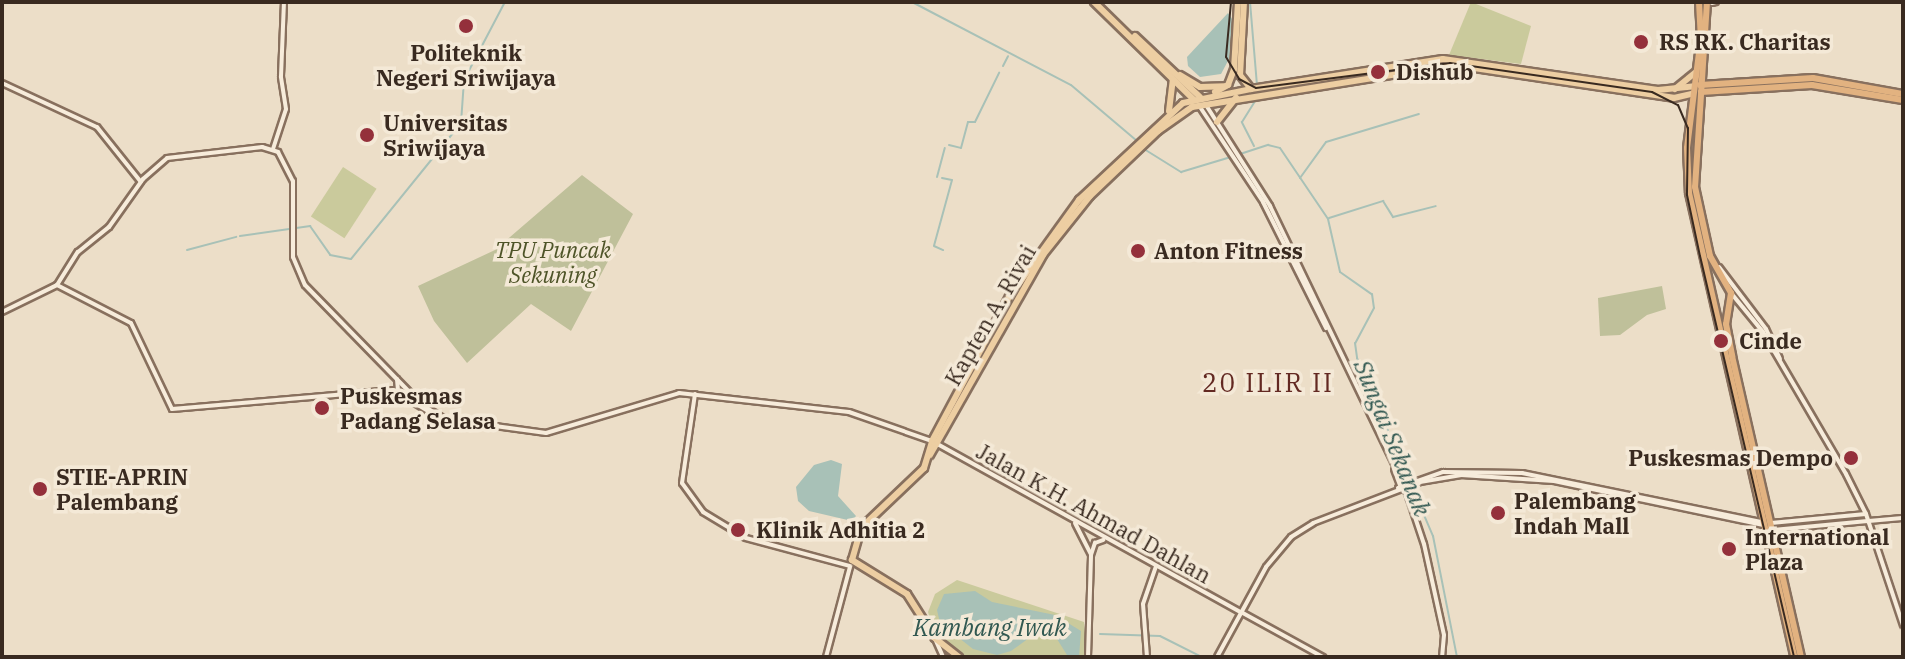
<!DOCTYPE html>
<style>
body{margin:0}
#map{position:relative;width:1905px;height:659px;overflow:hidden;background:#ecdec8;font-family:"IBM Plex Serif",serif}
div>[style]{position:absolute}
.green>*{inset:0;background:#caca9c;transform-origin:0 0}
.cemetery>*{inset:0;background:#bfc09a}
.water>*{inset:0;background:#a8c1b7}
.stream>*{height:2px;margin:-1px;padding:0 1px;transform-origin:1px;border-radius:1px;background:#a8c1b7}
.roads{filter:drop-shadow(2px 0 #88705e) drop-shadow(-2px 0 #88705e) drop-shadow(0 2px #88705e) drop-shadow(0 -2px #88705e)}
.tertiary>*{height:4px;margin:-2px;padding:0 2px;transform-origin:2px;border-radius:2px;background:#f7ecdb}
.secondary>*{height:4px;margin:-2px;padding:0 2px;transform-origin:2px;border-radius:2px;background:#f7ecdb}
.primary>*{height:6px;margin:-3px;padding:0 3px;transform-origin:3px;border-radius:3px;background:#edcea2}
.trunk>*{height:6px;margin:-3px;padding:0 3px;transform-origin:3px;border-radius:3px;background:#e2b280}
.tram>*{height:2px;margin:-1px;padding:0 1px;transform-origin:1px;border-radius:1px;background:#392a20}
.dots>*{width:22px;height:22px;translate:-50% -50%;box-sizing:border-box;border:4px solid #f4e9d7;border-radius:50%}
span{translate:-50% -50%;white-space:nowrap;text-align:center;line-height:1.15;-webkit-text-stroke:7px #f4e9d7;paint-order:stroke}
.poi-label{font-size:22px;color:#392a20;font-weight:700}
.left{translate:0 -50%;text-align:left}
.right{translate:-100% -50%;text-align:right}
.park-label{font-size:22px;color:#4e5428;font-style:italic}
.street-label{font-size:22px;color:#392a20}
.water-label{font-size:24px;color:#315851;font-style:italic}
.quarter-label{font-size:26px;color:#632922;letter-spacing:2px}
.frame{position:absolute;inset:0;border:4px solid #392a20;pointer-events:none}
</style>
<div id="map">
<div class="green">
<div style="clip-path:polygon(1471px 2px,1531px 26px,1521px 64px,1449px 55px)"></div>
<div style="left:343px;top:167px;width:40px;height:59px;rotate:33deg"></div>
<div style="clip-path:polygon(957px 580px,1084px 622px,1087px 657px,966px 657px,951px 650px,932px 626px,928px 612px,935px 594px)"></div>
</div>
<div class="cemetery">
<div style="clip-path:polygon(582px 175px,633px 214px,571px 331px,531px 304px,467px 363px,434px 321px,418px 286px,495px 250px)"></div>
<div style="clip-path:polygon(1662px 286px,1666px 309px,1647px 315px,1620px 335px,1600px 336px,1598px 298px)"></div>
</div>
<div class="water">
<div style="clip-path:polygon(1228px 13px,1235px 23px,1229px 59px,1221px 74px,1200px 77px,1188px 66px,1187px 57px)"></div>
<div style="clip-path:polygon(831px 460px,842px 464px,838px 496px,856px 516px,852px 521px,809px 511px,798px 501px,796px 487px,814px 465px)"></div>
<div style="clip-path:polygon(975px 591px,992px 602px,1055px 615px,1081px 631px,1079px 657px,1067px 655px,1057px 639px,1040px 630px,1011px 651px,997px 655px,973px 649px,940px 623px,937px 610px,944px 594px)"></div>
</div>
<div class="stream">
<div style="left:912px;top:2px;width:179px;rotate:27.6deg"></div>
<div style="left:1071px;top:85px;width:87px;rotate:40.3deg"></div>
<div style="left:1250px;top:2px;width:84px;rotate:85.2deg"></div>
<div style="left:1003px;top:66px;width:11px;rotate:-63deg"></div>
<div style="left:949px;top:145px;width:12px;rotate:14deg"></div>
<div style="left:961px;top:148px;width:27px;rotate:-75deg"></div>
<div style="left:968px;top:122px;width:7px"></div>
<div style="left:975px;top:122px;width:55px;rotate:-63.9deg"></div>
<div style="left:1254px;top:146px;width:27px;rotate:-117deg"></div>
<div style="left:1242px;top:122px;width:26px;rotate:-58deg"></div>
<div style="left:1144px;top:149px;width:44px;rotate:31.9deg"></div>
<div style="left:1181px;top:172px;width:52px;rotate:-16.7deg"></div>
<div style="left:1237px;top:155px;width:33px;rotate:-18deg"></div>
<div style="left:1268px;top:145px;width:12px;rotate:14deg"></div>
<div style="left:1280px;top:148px;width:86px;rotate:55.9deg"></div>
<div style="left:1328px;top:219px;width:54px;rotate:77.2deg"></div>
<div style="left:1340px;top:272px;width:39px;rotate:35deg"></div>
<div style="left:1372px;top:294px;width:14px;rotate:82deg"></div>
<div style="left:1374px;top:308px;width:40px;rotate:118deg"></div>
<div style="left:1355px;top:343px;width:15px;rotate:82deg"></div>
<div style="left:1357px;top:358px;width:194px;rotate:66.9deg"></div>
<div style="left:1433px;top:536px;width:123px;rotate:78.8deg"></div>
<div style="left:937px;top:177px;width:30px;rotate:-75deg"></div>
<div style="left:942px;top:178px;width:10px;rotate:11deg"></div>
<div style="left:952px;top:180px;width:68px;rotate:105.3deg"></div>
<div style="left:934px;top:246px;width:10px;rotate:24deg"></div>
<div style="left:1300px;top:178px;width:44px;rotate:-54.2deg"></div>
<div style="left:1326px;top:142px;width:97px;rotate:-16.8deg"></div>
<div style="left:1329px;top:218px;width:57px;rotate:-17.5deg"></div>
<div style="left:1383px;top:201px;width:19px;rotate:58deg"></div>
<div style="left:1393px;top:217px;width:44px;rotate:-14.3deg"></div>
<div style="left:240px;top:236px;width:71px;rotate:-8.1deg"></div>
<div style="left:310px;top:226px;width:35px;rotate:55deg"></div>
<div style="left:330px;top:255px;width:21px;rotate:11deg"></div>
<div style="left:351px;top:259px;width:175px;rotate:-51deg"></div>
<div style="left:461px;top:123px;width:43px;rotate:-86deg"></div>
<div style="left:464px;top:80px;width:88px;rotate:-62.3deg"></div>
<div style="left:187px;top:250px;width:51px;rotate:-14.9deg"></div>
<div style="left:1100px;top:634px;width:60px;rotate:1.9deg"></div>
<div style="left:1160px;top:636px;width:47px;rotate:26.6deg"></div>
</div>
<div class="roads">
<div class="tertiary">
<div style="left:1712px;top:3px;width:4px;rotate:-14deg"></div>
<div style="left:1206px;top:105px;width:120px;rotate:57.6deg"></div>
<div style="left:1270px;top:206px;width:309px;rotate:64.3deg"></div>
<div style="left:1404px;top:484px;width:63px;rotate:71.6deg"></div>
<div style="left:1424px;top:544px;width:93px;rotate:77.6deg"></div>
<div style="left:1444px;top:635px;width:22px;rotate:95deg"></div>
<div style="left:1200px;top:107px;width:114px;rotate:56.4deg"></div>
<div style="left:1263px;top:202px;width:141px;rotate:63.4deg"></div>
<div style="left:273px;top:149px;width:42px;rotate:-72deg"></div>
<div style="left:286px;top:109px;width:33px;rotate:-99deg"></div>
<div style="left:281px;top:76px;width:74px;rotate:-87.7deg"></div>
<div style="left:57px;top:285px;width:83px;rotate:27.2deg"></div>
<div style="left:131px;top:323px;width:95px;rotate:64.5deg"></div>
<div style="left:172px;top:409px;width:222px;rotate:-4.9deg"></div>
<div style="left:393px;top:390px;width:55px;rotate:30.8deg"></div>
<div style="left:695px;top:394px;width:90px;rotate:98.3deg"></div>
<div style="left:682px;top:483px;width:36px;rotate:54deg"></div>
<div style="left:703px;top:512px;width:50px;rotate:31.2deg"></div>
<div style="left:746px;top:538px;width:108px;rotate:15.1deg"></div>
<div style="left:1394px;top:469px;width:19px;rotate:69deg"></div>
<div style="left:1868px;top:521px;width:35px;rotate:-5deg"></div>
<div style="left:1241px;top:612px;width:94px;rotate:28.8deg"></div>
<div style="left:936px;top:641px;width:17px;rotate:66deg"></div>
<div style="left:826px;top:657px;width:93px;rotate:-75.1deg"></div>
<div style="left:943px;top:657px;width:8px"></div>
<div style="left:1147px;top:657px;width:53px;rotate:-94.3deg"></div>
<div style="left:1143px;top:604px;width:39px;rotate:-71deg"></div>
</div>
<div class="secondary">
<div style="left:2px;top:83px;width:105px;rotate:24.9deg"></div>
<div style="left:97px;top:127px;width:70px;rotate:51.3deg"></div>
<div style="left:1719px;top:267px;width:78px;rotate:52.8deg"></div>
<div style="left:1766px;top:329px;width:33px;rotate:65deg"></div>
<div style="left:1731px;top:293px;width:50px;rotate:50.6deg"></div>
<div style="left:1763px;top:332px;width:164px;rotate:59.7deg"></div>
<div style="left:1846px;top:474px;width:45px;rotate:63.4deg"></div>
<div style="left:1866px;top:514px;width:117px;rotate:71.6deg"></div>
<div style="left:2px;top:312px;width:61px;rotate:-26.1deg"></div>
<div style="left:57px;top:285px;width:39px;rotate:-58deg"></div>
<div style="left:78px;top:252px;width:40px;rotate:-39deg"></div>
<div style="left:109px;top:227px;width:59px;rotate:-54.7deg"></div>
<div style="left:143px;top:179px;width:32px;rotate:-41deg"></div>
<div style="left:167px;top:158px;width:96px;rotate:-6.6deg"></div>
<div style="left:262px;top:147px;width:17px;rotate:17deg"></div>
<div style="left:278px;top:152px;width:33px;rotate:63deg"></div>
<div style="left:293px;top:181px;width:76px;rotate:90deg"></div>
<div style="left:293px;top:257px;width:30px;rotate:67deg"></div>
<div style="left:305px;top:285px;width:168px;rotate:45.7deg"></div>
<div style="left:422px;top:405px;width:26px;rotate:32deg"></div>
<div style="left:444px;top:419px;width:103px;rotate:7.8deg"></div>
<div style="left:546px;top:433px;width:139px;rotate:-16.7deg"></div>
<div style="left:679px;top:393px;width:171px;rotate:6.4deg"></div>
<div style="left:849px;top:412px;width:88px;rotate:19.3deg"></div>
<div style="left:932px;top:441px;width:352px;rotate:29deg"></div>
<div style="left:397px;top:379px;width:12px;rotate:85deg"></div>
<div style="left:1398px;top:488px;width:48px;rotate:-19.6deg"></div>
<div style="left:1443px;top:472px;width:79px;rotate:0.7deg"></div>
<div style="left:1522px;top:473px;width:244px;rotate:11.6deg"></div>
<div style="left:1075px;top:523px;width:34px;rotate:63deg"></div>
<div style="left:1771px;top:523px;width:95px;rotate:-5.4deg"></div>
<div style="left:1773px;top:530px;width:95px;rotate:-5.4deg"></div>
<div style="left:1088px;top:657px;width:102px;rotate:-88.3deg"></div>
<div style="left:1091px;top:555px;width:13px;rotate:-72deg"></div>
<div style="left:1095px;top:543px;width:9px;rotate:-21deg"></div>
<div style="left:1217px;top:657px;width:102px;rotate:-61.4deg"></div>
<div style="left:1266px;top:567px;width:39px;rotate:-50deg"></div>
<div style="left:1291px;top:537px;width:26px;rotate:-32deg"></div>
<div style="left:1313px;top:523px;width:115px;rotate:-21deg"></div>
<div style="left:1420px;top:482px;width:42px;rotate:-9.7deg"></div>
<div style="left:1461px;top:475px;width:93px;rotate:3.7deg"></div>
<div style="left:1554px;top:481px;width:214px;rotate:11.9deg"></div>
</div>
<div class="primary">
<div style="left:1094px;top:2px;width:140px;rotate:44.4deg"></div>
<div style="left:1244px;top:2px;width:73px;rotate:93.1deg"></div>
<div style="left:1240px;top:75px;width:18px;rotate:52deg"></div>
<div style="left:1251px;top:89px;width:194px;rotate:-8.9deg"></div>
<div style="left:1443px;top:59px;width:217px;rotate:8.2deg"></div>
<div style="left:1658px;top:90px;width:36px;rotate:-6deg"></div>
<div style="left:1135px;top:36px;width:89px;rotate:43.2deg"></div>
<div style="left:1180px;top:75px;width:23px;rotate:31deg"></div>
<div style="left:1200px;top:87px;width:25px;rotate:-2deg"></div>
<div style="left:1675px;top:89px;width:27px;rotate:-39deg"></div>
<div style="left:1215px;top:92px;width:15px;rotate:-28deg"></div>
<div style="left:1228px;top:85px;width:17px;rotate:-69deg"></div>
<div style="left:1234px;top:69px;width:67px;rotate:-86.6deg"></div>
<div style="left:1169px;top:111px;width:31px;rotate:-83deg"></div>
<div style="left:1217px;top:122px;width:31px;rotate:-52deg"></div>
<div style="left:930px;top:455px;width:230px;rotate:-60.5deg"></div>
<div style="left:1043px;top:255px;width:75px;rotate:-51.5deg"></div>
<div style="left:1090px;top:196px;width:94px;rotate:-43.7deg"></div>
<div style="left:1158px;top:131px;width:42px;rotate:-35.2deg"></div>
<div style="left:1192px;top:107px;width:265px;rotate:-9.1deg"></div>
<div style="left:1454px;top:65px;width:222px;rotate:8.5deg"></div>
<div style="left:1674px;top:98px;width:18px;rotate:-13deg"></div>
<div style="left:959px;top:657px;width:31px;rotate:-142deg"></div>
<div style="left:935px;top:638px;width:52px;rotate:-122.5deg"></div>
<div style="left:907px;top:594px;width:65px;rotate:-148.3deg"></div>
<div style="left:852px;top:560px;width:33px;rotate:-74deg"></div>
<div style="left:861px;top:528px;width:87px;rotate:-43.6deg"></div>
<div style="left:924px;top:468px;width:28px;rotate:-73deg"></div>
<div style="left:932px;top:441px;width:163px;rotate:-61.9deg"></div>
<div style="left:1009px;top:297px;width:120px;rotate:-54.2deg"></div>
<div style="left:1079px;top:200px;width:142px;rotate:-43deg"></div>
<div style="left:1183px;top:103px;width:69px;rotate:-11.6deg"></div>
</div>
<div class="trunk">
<div style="left:1699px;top:2px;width:35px;rotate:87deg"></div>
<div style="left:1701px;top:37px;width:112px;rotate:97.2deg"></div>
<div style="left:1687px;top:148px;width:45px;rotate:87.5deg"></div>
<div style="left:1689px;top:193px;width:476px;rotate:77.2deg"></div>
<div style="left:1707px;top:2px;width:185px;rotate:93.7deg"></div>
<div style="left:1695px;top:187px;width:71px;rotate:77.7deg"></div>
<div style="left:1710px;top:256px;width:43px;rotate:60.4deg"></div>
<div style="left:1731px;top:293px;width:31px;rotate:99deg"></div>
<div style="left:1726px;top:324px;width:33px;rotate:79deg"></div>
<div style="left:1732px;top:356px;width:309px;rotate:77.1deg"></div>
<div style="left:1700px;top:85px;width:113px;rotate:-3.5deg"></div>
<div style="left:1813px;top:78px;width:91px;rotate:10.1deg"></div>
<div style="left:1701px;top:92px;width:111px;rotate:-3.6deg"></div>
<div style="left:1812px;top:85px;width:92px;rotate:9.4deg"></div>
</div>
</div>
<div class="tram">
<div style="left:1231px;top:2px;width:55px;rotate:95.2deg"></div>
<div style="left:1226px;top:57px;width:26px;rotate:59deg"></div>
<div style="left:1239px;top:79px;width:19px;rotate:28deg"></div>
<div style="left:1256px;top:88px;width:196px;rotate:-7.3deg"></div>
<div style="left:1450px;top:63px;width:204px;rotate:8.2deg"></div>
<div style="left:1652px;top:92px;width:29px;rotate:27deg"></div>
<div style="left:1678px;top:105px;width:25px;rotate:67deg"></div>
<div style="left:1688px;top:128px;width:67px;rotate:90.9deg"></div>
<div style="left:1687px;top:195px;width:62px;rotate:78deg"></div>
<div style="left:1700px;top:256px;width:412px;rotate:76.8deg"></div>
</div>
<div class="dots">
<div style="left:466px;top:26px;background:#94303b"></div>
<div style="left:1641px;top:42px;background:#94303b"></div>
<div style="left:1378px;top:72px;background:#94303b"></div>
<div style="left:367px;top:135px;background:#94303b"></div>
<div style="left:1138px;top:251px;background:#94303b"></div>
<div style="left:1721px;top:341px;background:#94303b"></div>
<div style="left:322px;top:408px;background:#94303b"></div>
<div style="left:1851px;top:458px;background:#94303b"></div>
<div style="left:40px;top:489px;background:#94303b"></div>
<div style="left:1498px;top:513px;background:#94303b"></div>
<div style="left:738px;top:530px;background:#94303b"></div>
<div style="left:1729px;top:549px;background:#94303b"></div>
</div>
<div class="poi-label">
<span class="left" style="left:1659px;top:42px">RS RK. Charitas</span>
<span style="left:466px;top:65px">Politeknik<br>Negeri Sriwijaya</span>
<span class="left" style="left:1396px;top:72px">Dishub</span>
<span class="left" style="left:383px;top:135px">Universitas<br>Sriwijaya</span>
<span class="left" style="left:1154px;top:251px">Anton Fitness</span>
<span class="left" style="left:1739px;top:341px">Cinde</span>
<span class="left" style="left:340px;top:408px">Puskesmas<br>Padang Selasa</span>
<span class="right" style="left:1833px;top:458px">Puskesmas Dempo</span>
<span class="left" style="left:56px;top:489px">STIE-APRIN<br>Palembang</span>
<span class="left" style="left:1514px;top:513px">Palembang<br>Indah Mall</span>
<span class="left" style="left:756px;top:530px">Klinik Adhitia 2</span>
<span class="left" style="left:1745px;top:549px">International<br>Plaza</span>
</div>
<div class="park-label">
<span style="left:553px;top:262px">TPU Puncak<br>Sekuning</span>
</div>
<div class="street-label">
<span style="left:990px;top:315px;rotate:-60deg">Kapten A. Rivai</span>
<span style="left:1094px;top:513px;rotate:29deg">Jalan K.H. Ahmad Dahlan</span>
</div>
<div class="water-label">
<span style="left:1392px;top:438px;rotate:68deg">Sungai Sekanak</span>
<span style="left:990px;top:628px">Kambang Iwak</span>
</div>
<div class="quarter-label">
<span style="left:1268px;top:383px">20 ILIR II</span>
</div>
<div class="frame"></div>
</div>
